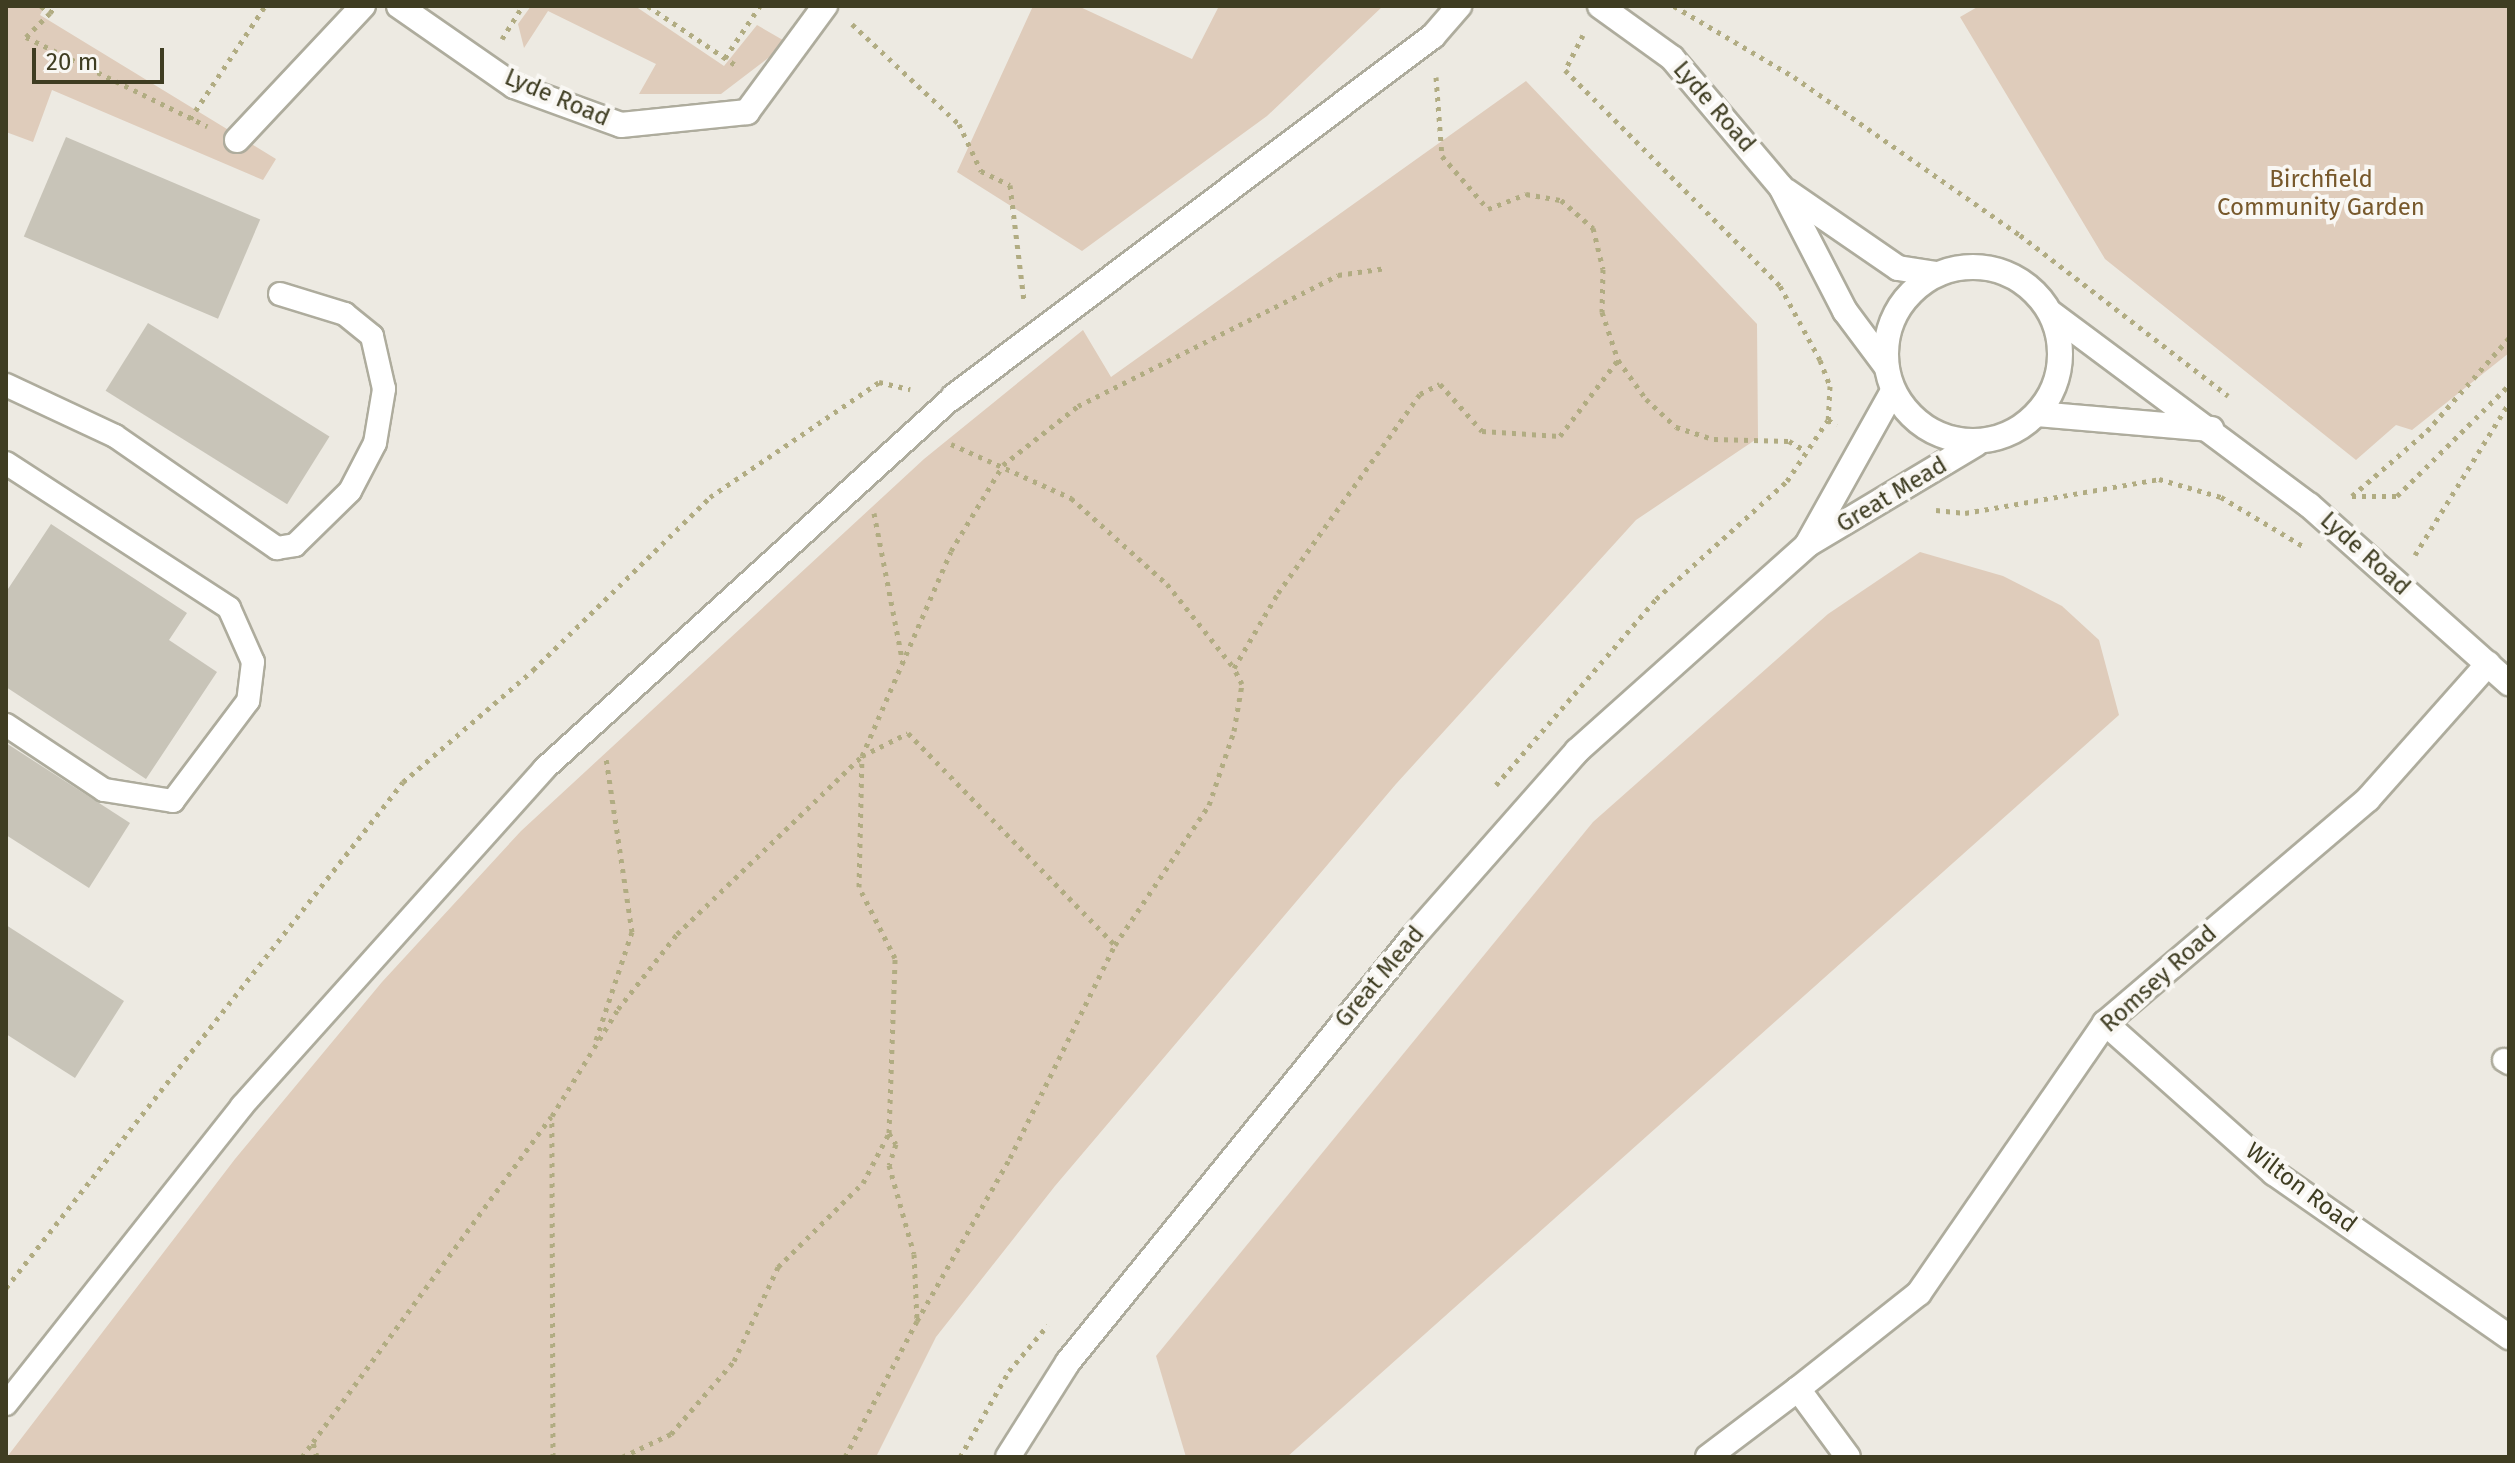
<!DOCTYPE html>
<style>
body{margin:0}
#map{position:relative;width:2515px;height:1463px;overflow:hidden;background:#edeae2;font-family:"Fira Sans",sans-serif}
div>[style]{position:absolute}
.green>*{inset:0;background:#dfccbb}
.building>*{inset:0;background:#c8c4b8;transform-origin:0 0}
.path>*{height:5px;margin-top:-2.5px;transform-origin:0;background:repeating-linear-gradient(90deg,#b1ac82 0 4px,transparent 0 10px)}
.roads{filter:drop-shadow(2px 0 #aeac9d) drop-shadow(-2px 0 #aeac9d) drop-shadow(0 2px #aeac9d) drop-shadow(0 -2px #aeac9d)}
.lane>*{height:22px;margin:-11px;padding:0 11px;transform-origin:11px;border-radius:11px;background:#fff}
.street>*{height:24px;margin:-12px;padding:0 12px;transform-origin:12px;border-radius:12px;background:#fff}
.secondary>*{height:24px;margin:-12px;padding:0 12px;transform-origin:12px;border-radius:12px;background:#fff}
.secondary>.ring{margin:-12px;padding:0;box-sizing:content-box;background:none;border:24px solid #fff;border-radius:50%}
span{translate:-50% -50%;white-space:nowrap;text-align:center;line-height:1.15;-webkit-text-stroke:8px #f9f7f3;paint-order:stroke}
.street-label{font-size:24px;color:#3f3d22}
.park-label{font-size:24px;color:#77582b}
.frame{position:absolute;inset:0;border:8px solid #3f3d22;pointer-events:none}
.scale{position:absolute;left:32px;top:48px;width:132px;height:36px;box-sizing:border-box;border:4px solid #3f3d22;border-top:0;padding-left:10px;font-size:24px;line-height:28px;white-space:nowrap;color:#3f3d22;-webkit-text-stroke:6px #f9f7f3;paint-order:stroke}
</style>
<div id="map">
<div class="green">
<div style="clip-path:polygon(6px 6px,45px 6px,40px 15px,276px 159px,263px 180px,52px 90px,33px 142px,6px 132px)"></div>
<div style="clip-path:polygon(531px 6px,635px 6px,724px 66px,757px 25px,788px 43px,721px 94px,639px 94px,656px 64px,548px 11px,524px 48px,518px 24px)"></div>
<div style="clip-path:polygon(1033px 6px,1078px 6px,1192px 59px,1219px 6px,1383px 6px,1267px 116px,1082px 251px,957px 172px)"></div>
<div style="clip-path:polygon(1979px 6px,2509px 6px,2509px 353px,2412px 430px,2396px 425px,2356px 460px,2105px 259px,1960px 17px)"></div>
<div style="clip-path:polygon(1526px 81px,1757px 324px,1758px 438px,1636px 520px,1396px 784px,1055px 1186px,936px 1337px,876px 1457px,7px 1457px,235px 1159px,382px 982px,521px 831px,924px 459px,1083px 330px,1111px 377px)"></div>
<div style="clip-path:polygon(1920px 552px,2003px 576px,2062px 606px,2099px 640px,2119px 715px,1287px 1457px,1186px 1457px,1156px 1356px,1593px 822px,1828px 614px)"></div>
</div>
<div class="building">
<div style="left:66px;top:137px;width:211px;height:108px;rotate:23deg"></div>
<div style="left:148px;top:323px;width:214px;height:80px;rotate:32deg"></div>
<div style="clip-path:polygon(51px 524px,187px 613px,169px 640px,217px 672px,146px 779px,6px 687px,6px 592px)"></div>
<div style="clip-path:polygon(6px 743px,130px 823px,89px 888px,6px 835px)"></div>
<div style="clip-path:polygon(6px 925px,124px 1001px,75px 1078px,6px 1034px)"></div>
</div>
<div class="path">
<div style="left:41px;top:6px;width:11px;rotate:38deg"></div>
<div style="left:50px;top:13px;width:9px;rotate:-54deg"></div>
<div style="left:648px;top:6px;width:107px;rotate:34deg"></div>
<div style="left:1674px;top:6px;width:139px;rotate:30.6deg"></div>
<div style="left:1794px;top:77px;width:276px;rotate:35deg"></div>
<div style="left:2020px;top:235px;width:263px;rotate:37.7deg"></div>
<div style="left:50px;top:13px;width:34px;rotate:135deg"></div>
<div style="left:26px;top:37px;width:202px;rotate:26.2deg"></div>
<div style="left:852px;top:24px;width:146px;rotate:43.1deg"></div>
<div style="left:959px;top:124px;width:52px;rotate:64.9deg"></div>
<div style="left:981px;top:171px;width:32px;rotate:26deg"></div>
<div style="left:1010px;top:185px;width:116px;rotate:83.1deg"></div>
<div style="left:1583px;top:35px;width:39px;rotate:117deg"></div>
<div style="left:1565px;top:70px;width:305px;rotate:45.1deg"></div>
<div style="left:1780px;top:286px;width:84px;rotate:61.6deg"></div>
<div style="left:1820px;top:360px;width:28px;rotate:69deg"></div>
<div style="left:1830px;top:386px;width:34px;rotate:93deg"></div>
<div style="left:1828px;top:420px;width:10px;rotate:29deg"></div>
<div style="left:502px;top:39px;width:39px;rotate:-58deg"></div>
<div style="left:725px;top:58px;width:63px;rotate:-56.1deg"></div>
<div style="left:1436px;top:77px;width:79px;rotate:85.7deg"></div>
<div style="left:1442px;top:156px;width:70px;rotate:49deg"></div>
<div style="left:1488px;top:209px;width:41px;rotate:-21.5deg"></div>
<div style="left:1526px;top:194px;width:36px;rotate:10deg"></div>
<div style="left:1561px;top:200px;width:43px;rotate:41.2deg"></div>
<div style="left:1593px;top:228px;width:42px;rotate:76.3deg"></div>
<div style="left:1603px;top:269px;width:43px;rotate:91.3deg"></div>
<div style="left:1602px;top:312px;width:51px;rotate:71.6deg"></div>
<div style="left:1618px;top:360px;width:48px;rotate:54.3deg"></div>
<div style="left:1646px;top:399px;width:41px;rotate:43deg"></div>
<div style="left:1676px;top:427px;width:40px;rotate:18deg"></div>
<div style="left:1714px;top:439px;width:75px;rotate:1.5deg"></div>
<div style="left:1789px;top:441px;width:17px;rotate:31deg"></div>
<div style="left:190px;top:119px;width:136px;rotate:-56.4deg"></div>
<div style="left:951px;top:444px;width:132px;rotate:24.2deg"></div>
<div style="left:1071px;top:498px;width:129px;rotate:41.9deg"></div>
<div style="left:1167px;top:584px;width:107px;rotate:51.4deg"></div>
<div style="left:1234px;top:668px;width:87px;rotate:-59.6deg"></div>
<div style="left:1278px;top:593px;width:244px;rotate:-54.5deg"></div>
<div style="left:1420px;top:394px;width:22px;rotate:-27deg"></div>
<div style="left:1440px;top:384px;width:63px;rotate:48.2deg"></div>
<div style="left:1482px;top:431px;width:78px;rotate:3.7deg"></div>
<div style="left:1560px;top:436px;width:96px;rotate:-52.7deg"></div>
<div style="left:2352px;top:496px;width:99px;rotate:-40.9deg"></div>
<div style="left:2427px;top:431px;width:124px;rotate:-48.6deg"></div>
<div style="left:2352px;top:496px;width:45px"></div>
<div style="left:2397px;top:496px;width:158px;rotate:-44.7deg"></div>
<div style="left:1936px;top:510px;width:29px;rotate:6deg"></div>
<div style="left:1965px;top:513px;width:197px;rotate:-9.9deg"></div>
<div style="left:2159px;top:479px;width:65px;rotate:16.2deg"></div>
<div style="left:2221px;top:497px;width:96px;rotate:30.9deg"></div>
<div style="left:874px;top:513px;width:153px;rotate:79.1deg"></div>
<div style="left:2415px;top:555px;width:179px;rotate:-58.3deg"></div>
<div style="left:1496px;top:785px;width:245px;rotate:-49.3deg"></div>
<div style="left:1656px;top:599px;width:176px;rotate:-42deg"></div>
<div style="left:1787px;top:481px;width:73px;rotate:-56.1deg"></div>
<div style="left:596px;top:1040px;width:114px;rotate:-71.6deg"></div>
<div style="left:632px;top:932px;width:175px;rotate:-98.5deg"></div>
<div style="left:889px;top:1133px;width:13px;rotate:58deg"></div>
<div style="left:896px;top:1144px;width:22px;rotate:108deg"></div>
<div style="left:889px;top:1165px;width:92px;rotate:74.3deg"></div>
<div style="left:914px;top:1254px;width:67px;rotate:87.4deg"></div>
<div style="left:917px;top:1321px;width:188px;rotate:-60.3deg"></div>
<div style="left:1010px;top:1158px;width:237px;rotate:-63.8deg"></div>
<div style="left:6px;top:1288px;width:643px;rotate:-51.88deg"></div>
<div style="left:403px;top:782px;width:172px;rotate:-40.7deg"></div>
<div style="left:533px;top:670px;width:248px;rotate:-44.3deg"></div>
<div style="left:710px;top:497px;width:204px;rotate:-34.2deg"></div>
<div style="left:879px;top:382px;width:32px;rotate:13deg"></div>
<div style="left:302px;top:1457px;width:19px;rotate:-54deg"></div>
<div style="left:317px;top:1457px;width:16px;rotate:-105deg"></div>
<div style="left:313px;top:1442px;width:403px;rotate:-53.8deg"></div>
<div style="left:553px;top:1457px;width:341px;rotate:-90.2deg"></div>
<div style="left:552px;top:1116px;width:126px;rotate:-58.3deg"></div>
<div style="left:618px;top:1009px;width:95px;rotate:-51.8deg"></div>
<div style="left:677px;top:934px;width:257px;rotate:-43.9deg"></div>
<div style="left:862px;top:756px;width:51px;rotate:-26.6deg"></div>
<div style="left:908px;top:733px;width:296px;rotate:45.7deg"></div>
<div style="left:1115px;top:945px;width:169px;rotate:-56.1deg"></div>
<div style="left:1209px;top:805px;width:78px;rotate:-71.3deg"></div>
<div style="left:1234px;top:731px;width:48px;rotate:-80.3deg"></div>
<div style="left:1242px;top:684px;width:18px;rotate:-117deg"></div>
<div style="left:622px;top:1457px;width:54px;rotate:-25.1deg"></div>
<div style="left:671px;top:1434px;width:96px;rotate:-49.2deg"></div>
<div style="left:734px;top:1361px;width:104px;rotate:-64.9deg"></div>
<div style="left:778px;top:1267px;width:120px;rotate:-44.7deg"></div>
<div style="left:863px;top:1183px;width:56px;rotate:-62.5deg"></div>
<div style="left:889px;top:1133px;width:175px;rotate:-88deg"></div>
<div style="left:895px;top:958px;width:80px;rotate:-116.9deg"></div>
<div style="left:859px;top:887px;width:131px;rotate:-88.7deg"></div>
<div style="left:862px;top:756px;width:223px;rotate:-66.5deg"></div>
<div style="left:951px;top:551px;width:100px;rotate:-58.8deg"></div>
<div style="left:1003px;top:465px;width:95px;rotate:-38.2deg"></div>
<div style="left:1078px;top:406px;width:291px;rotate:-26.7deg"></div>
<div style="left:1338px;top:275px;width:49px;rotate:-8.3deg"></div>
<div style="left:845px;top:1457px;width:154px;rotate:-62.1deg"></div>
<div style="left:960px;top:1457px;width:99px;rotate:-60.3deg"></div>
<div style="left:1009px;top:1371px;width:60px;rotate:-49.7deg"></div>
</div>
<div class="roads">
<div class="lane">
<div style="left:6px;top:385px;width:120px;rotate:25.1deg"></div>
<div style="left:115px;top:436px;width:197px;rotate:34.7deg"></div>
<div style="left:277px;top:548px;width:18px;rotate:-9deg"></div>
<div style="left:295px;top:545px;width:77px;rotate:-44.5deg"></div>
<div style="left:350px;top:491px;width:54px;rotate:-62.5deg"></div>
<div style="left:375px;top:443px;width:55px;rotate:-80.5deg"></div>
<div style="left:384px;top:389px;width:54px;rotate:-102.8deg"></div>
<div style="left:372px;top:336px;width:35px;rotate:-141deg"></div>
<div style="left:345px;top:314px;width:68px;rotate:-162.9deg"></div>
<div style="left:6px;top:463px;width:266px;rotate:33deg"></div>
<div style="left:229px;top:608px;width:59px;rotate:66deg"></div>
<div style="left:253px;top:662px;width:39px;rotate:97deg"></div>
<div style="left:248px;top:701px;width:125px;rotate:126.9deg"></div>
<div style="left:173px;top:801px;width:70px;rotate:-170.9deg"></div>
<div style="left:104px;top:790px;width:118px;rotate:-146.4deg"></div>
<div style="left:2504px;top:1060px;width:6px;rotate:31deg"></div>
<div style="left:6px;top:1404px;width:380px;rotate:-51.6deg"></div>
<div style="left:242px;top:1106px;width:453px;rotate:-48.1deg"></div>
<div style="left:544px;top:769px;width:553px;rotate:-42.29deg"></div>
</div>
<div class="street">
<div style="left:399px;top:6px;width:140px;rotate:34.8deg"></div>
<div style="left:514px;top:86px;width:114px;rotate:20deg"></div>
<div style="left:621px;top:125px;width:127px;rotate:-5.9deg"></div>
<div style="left:747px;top:112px;width:132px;rotate:-53.7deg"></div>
<div style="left:237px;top:140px;width:184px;rotate:-46.8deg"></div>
<div style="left:1893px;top:391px;width:176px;rotate:119.2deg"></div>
<div style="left:1807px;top:545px;width:197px;rotate:-30.9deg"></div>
<div style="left:953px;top:397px;width:601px;rotate:-36.95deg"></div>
<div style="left:1433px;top:36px;width:40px;rotate:-49deg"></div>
<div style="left:2105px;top:1023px;width:226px;rotate:41.6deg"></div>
<div style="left:2274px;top:1173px;width:287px;rotate:34.9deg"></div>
<div style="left:1798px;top:1389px;width:154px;rotate:-38.4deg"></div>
<div style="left:1919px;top:1293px;width:328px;rotate:-55.4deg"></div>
<div style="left:2105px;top:1023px;width:345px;rotate:-40.4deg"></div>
<div style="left:2368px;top:799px;width:181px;rotate:-48.4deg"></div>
<div style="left:1008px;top:1457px;width:112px;rotate:-57.7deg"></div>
<div style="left:1068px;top:1362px;width:549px;rotate:-50.92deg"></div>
<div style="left:1414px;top:936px;width:247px;rotate:-48.6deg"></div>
<div style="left:1577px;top:751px;width:309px;rotate:-41.8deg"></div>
<div style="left:1708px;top:1457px;width:113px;rotate:-37.1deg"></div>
<div style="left:1798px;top:1389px;width:84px;rotate:53.7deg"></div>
</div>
<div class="secondary">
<div style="left:1600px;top:6px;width:89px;rotate:35.8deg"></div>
<div style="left:1672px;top:58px;width:169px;rotate:49.8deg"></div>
<div style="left:1781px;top:187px;width:140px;rotate:62.7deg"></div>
<div style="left:1845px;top:311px;width:69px;rotate:53.3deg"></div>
<div style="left:1786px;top:191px;width:136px;rotate:34.5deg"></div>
<div style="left:1898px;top:268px;width:39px;rotate:9deg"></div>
<div class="ring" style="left:1886px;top:267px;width:150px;height:150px"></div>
<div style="left:2051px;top:313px;width:322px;rotate:36.7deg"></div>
<div style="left:2309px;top:505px;width:268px;rotate:41.7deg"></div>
<div style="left:2037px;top:414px;width:175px;rotate:4.9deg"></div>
</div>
</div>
<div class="street-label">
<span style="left:557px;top:98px;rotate:23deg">Lyde Road</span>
<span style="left:1714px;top:107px;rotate:49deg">Lyde Road</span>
<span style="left:1892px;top:495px;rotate:-31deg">Great Mead</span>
<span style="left:2365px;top:554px;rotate:42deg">Lyde Road</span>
<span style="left:1380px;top:977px;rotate:-50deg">Great Mead</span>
<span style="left:2159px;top:979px;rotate:-42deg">Romsey Road</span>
<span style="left:2301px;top:1188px;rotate:37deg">Wilton Road</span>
</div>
<div class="park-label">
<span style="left:2321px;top:194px">Birchfield<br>Community Garden</span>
</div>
<div class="frame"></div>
<div class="scale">20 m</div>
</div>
